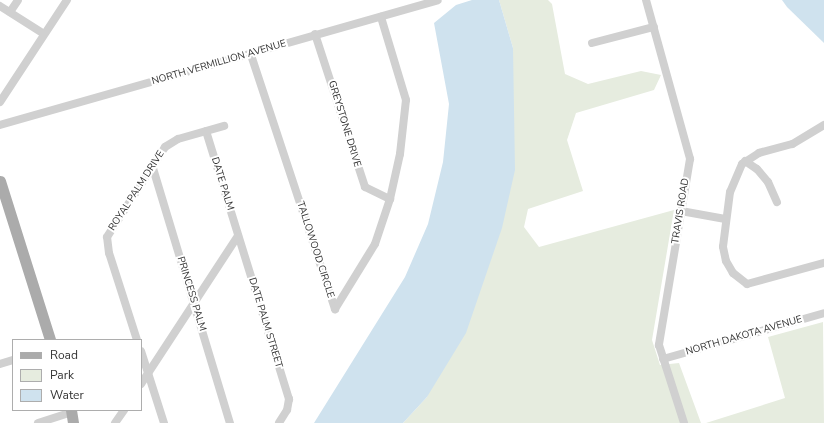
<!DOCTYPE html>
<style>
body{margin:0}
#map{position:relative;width:824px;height:423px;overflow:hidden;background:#fff;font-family:"Nunito Sans",sans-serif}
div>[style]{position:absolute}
.green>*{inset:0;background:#e6ecdf}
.water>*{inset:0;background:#cfe2ee}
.minor>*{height:8px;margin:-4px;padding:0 4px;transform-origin:4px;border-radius:4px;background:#d0d0d0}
.major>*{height:11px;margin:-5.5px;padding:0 5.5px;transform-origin:5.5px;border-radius:5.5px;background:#ababab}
span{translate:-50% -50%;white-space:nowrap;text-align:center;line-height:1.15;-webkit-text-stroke:4px #fff;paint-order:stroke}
.street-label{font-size:10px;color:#333}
.legend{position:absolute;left:12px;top:339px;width:130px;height:72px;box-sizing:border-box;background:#fff;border:1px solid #adadad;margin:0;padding:5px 7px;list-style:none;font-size:12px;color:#333}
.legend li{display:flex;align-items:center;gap:8px;height:20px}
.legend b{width:20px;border:1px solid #adadad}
</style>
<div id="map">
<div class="green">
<div style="clip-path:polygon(499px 0,548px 0,552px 4px,565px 74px,588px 84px,641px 71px,661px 75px,654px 90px,576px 113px,567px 140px,583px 191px,528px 209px,524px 227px,539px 247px,674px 210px,652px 340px,660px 365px,679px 363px,701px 423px,403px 423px,427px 397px,513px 48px)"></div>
<div style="clip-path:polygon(823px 322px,824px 423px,706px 423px,785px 398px,768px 337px)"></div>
</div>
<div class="water">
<div style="clip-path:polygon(472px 0,499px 0,513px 48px,515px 170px,502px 228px,466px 333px,427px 397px,403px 423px,314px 423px,405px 277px,428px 224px,443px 162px,449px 104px,434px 23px,456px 5px)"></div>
<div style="clip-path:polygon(782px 0,824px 0,824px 43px,787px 7px)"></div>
</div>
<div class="minor">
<div style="left:646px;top:0;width:165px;rotate:74.5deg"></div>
<div style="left:690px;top:159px;width:189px;rotate:99.5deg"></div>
<div style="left:659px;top:345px;width:82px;rotate:72.2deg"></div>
<div style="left:0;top:6px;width:52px;rotate:32.5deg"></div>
<div style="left:10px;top:12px;width:14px;rotate:-56deg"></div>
<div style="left:315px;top:34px;width:161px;rotate:71.9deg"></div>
<div style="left:365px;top:187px;width:28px;rotate:26deg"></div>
<div style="left:592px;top:43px;width:64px;rotate:-14.5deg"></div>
<div style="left:251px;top:55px;width:268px;rotate:71.7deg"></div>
<div style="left:335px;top:309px;width:76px;rotate:-58.4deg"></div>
<div style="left:375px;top:244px;width:47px;rotate:-71.6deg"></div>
<div style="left:390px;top:199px;width:46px;rotate:-77.5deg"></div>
<div style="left:400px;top:154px;width:54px;rotate:-83.7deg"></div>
<div style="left:406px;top:100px;width:87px;rotate:-106.8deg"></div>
<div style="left:0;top:102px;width:122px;rotate:-56.7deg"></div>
<div style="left:0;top:125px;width:455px;rotate:-15.9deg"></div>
<div style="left:824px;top:125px;width:37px;rotate:149deg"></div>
<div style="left:792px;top:144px;width:34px;rotate:165deg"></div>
<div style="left:759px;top:153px;width:20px;rotate:147deg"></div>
<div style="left:742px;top:164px;width:30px;rotate:113deg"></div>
<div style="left:730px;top:192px;width:55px;rotate:97.3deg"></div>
<div style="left:723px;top:247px;width:14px;rotate:78deg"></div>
<div style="left:726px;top:261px;width:14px;rotate:60deg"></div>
<div style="left:733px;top:273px;width:18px;rotate:38deg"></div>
<div style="left:747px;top:284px;width:80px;rotate:-15.3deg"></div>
<div style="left:206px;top:131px;width:281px;rotate:72.8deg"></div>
<div style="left:289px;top:399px;width:11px;rotate:100deg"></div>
<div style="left:287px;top:410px;width:15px;rotate:122deg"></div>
<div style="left:745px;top:161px;width:14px;rotate:34deg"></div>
<div style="left:757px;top:169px;width:17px;rotate:50deg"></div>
<div style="left:768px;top:182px;width:22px;rotate:66deg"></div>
<div style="left:152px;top:165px;width:270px;rotate:73.2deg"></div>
<div style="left:681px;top:211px;width:45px;rotate:10.3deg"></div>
<div style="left:137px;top:340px;width:91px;rotate:-107.8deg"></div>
<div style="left:109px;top:253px;width:16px;rotate:-97deg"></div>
<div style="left:107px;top:237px;width:107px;rotate:-57.2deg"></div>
<div style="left:165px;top:147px;width:15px;rotate:-32deg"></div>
<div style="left:178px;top:139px;width:48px;rotate:-15.8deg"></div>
<div style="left:141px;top:351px;width:76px;rotate:72.3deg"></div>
<div style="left:663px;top:359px;width:167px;rotate:-15.9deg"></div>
<div style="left:0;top:364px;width:14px;rotate:-17deg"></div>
<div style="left:141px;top:384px;width:177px;rotate:-56.8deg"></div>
<div style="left:38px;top:423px;width:35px;rotate:-18deg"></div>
<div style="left:115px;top:423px;width:16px;rotate:-55deg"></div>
</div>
<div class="major">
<div style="left:0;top:181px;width:167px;rotate:72.5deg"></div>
<div style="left:71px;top:410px;width:13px;rotate:81deg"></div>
</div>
<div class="street-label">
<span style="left:219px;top:63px;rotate:-16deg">NORTH VERMILLION AVENUE</span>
<span style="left:344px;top:124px;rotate:73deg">GREYSTONE DRIVE</span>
<span style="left:222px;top:184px;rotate:73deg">DATE PALM</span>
<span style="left:137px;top:191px;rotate:-57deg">ROYAL PALM DRIVE</span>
<span style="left:681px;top:211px;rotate:-81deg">TRAVIS ROAD</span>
<span style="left:315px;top:250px;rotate:72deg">TALLOWOOD CIRCLE</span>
<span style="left:191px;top:294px;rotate:73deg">PRINCESS PALM</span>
<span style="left:265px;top:323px;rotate:73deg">DATE PALM STREET</span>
<span style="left:744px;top:336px;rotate:-16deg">NORTH DAKOTA AVENUE</span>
</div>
<ul class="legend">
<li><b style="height:5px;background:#ababab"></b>Road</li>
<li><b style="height:11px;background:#e6ecdf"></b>Park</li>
<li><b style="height:11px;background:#cfe2ee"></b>Water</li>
</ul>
</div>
